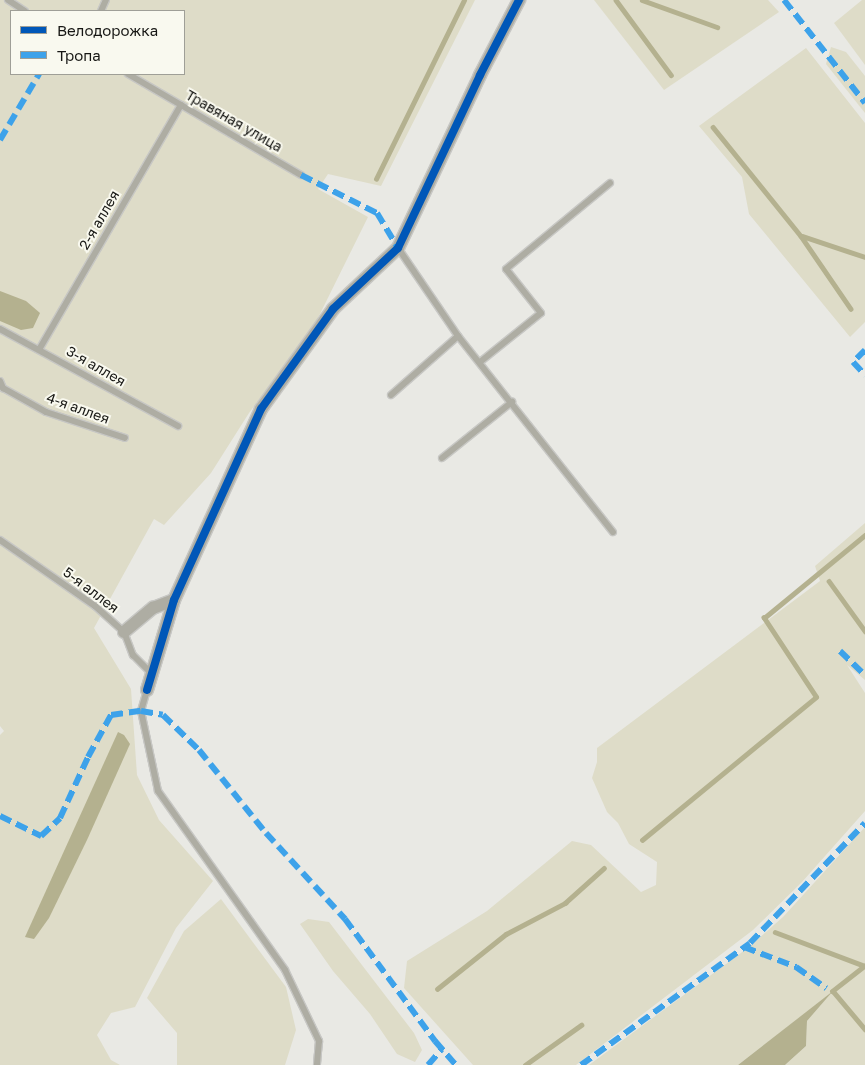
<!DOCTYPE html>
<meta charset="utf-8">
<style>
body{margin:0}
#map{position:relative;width:865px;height:1065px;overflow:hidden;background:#e9e9e4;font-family:"Golos Text",sans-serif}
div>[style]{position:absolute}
.green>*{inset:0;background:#dedcc8}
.water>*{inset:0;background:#b4b18f}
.stream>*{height:4.5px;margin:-2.25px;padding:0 2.25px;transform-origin:2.25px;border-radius:2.25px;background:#b4b18f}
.roads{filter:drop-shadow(1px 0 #c7c7c4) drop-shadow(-1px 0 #c7c7c4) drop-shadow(0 1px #c7c7c4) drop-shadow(0 -1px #c7c7c4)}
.lane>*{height:6px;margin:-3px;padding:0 3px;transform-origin:3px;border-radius:3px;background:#aeada3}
.street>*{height:12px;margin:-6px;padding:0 6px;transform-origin:6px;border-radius:6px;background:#aeada3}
.quiet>*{height:6px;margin-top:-3px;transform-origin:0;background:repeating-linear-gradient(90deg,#3da2ea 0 12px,transparent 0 18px)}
.cycleway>*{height:8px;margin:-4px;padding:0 4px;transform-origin:4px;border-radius:4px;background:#0057b8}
span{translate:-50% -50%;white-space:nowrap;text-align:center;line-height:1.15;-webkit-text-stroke:4px #f9f9ef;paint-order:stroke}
.street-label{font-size:14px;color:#171714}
.legend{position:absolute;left:10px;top:10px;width:175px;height:65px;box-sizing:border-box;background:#f9f9ef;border:1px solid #9f9f97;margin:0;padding:6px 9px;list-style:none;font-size:15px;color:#171714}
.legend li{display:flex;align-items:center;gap:10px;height:25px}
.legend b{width:25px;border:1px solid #9f9f97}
</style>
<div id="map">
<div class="green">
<div style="clip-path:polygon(evenodd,0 0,475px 0,381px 186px,328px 174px,318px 189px,368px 217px,314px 326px,249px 413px,211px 473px,164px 525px,154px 519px,94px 628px,131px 689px,137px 775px,159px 820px,213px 881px,176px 928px,135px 1007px,111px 1013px,97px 1035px,111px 1060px,120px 1065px,0 1065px,0 735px,4px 731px,0 726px,0 0,11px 11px,184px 11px,184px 74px,11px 74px,11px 11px)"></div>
<div style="clip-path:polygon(594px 0,768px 0,779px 12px,664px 90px)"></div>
<div style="clip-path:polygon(862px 0,865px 0,865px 65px,834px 23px)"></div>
<div style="clip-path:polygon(831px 47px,846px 52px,865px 76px,865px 113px,826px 64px)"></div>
<div style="clip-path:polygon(806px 48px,865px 123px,865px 322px,850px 337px,749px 214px,742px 177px,699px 126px)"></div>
<div style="clip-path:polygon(865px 523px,865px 680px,847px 665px,865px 693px,865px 811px,802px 882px,753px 930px,576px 1065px,473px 1065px,404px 988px,407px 961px,487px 911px,572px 841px,591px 845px,641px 892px,656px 885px,657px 862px,629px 844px,618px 823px,607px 812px,592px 778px,597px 762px,597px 748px,820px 581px,815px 566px)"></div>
<div style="clip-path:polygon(865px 827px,865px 1065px,785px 1065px,806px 1046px,807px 1021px,831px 993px,738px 1065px,589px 1065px,749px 947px,783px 917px)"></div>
<div style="clip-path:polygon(221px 899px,286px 987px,296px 1030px,285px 1065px,177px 1065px,177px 1033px,147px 998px,184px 931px)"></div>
<div style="clip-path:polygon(308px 919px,329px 922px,414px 1033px,422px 1050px,415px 1062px,397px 1054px,370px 1014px,333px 971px,300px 924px)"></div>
</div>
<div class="water">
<div style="clip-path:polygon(0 291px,26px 301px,40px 313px,33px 328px,21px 330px,0 321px)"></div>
<div style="clip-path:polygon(118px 732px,124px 735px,130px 744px,87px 840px,49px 918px,34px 939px,25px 937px)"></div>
<div style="clip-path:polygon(833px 991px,807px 1021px,806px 1046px,785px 1065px,738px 1065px)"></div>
</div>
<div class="stream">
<div style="left:616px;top:0;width:93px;rotate:53.7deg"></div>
<div style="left:642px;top:0;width:80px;rotate:19.8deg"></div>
<div style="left:713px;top:127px;width:140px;rotate:51.1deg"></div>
<div style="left:801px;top:236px;width:88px;rotate:55.6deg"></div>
<div style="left:376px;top:179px;width:199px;rotate:-63.8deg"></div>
<div style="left:802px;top:236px;width:66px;rotate:18.4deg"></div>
<div style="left:829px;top:581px;width:62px;rotate:54.2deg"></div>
<div style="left:642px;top:840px;width:225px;rotate:-39.4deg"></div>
<div style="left:816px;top:697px;width:95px;rotate:-123.4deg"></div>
<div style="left:764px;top:618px;width:131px;rotate:-39.4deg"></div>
<div style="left:775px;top:932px;width:96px;rotate:20.7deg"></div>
<div style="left:865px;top:966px;width:41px;rotate:142deg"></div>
<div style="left:833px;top:991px;width:50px;rotate:49.9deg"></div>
<div style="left:437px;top:989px;width:88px;rotate:-38.6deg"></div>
<div style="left:506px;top:934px;width:67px;rotate:-27.7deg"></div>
<div style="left:565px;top:903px;width:52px;rotate:-41.9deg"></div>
<div style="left:525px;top:1065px;width:69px;rotate:-35.5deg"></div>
</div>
<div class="roads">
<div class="lane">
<div style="left:8px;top:0;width:20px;rotate:33deg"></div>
<div style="left:101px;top:11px;width:12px;rotate:-66deg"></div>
<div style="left:128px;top:74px;width:200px;rotate:30.3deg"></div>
<div style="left:398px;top:248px;width:107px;rotate:55.7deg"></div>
<div style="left:458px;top:336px;width:250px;rotate:51.7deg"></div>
<div style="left:0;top:329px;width:203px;rotate:28.6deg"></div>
<div style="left:40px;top:348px;width:281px;rotate:-59.9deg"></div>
<div style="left:480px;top:362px;width:78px;rotate:-38.8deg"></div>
<div style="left:541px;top:313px;width:56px;rotate:-128.5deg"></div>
<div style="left:506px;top:269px;width:135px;rotate:-39.6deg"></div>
<div style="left:0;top:381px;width:8px;rotate:67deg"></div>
<div style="left:3px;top:388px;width:49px;rotate:29.2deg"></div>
<div style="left:46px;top:412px;width:83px;rotate:18.2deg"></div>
<div style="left:391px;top:395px;width:89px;rotate:-41.4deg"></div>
<div style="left:442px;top:458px;width:90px;rotate:-38.7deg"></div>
<div style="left:0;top:540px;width:116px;rotate:34.8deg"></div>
<div style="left:95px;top:606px;width:39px;rotate:42deg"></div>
<div style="left:124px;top:632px;width:25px;rotate:69deg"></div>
<div style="left:133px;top:655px;width:27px;rotate:45deg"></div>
<div style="left:147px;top:690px;width:22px;rotate:106deg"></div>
<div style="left:141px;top:711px;width:82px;rotate:78deg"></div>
<div style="left:158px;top:791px;width:219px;rotate:54.6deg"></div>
<div style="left:285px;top:970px;width:79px;rotate:64.4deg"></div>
<div style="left:319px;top:1041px;width:24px;rotate:95deg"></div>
</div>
<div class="street">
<div style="left:124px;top:632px;width:38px;rotate:-40deg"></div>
<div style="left:153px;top:608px;width:22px;rotate:-21deg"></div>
<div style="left:147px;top:690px;width:94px;rotate:-73.3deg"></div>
<div style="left:174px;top:600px;width:210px;rotate:-65.5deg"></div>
<div style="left:261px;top:409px;width:123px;rotate:-54.2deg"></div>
<div style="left:333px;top:309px;width:89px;rotate:-43.2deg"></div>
<div style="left:398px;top:248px;width:191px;rotate:-64.6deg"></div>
<div style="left:480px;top:75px;width:85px;rotate:-62.5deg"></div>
</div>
</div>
<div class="quiet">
<div style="left:784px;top:0;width:131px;rotate:51.8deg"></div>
<div style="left:0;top:140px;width:77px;rotate:-59.4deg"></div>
<div style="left:301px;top:175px;width:85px;rotate:26.6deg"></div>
<div style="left:377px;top:213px;width:41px;rotate:59deg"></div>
<div style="left:865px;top:350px;width:17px;rotate:135deg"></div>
<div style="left:853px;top:362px;width:18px;rotate:47deg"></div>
<div style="left:840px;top:651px;width:35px;rotate:44deg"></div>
<div style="left:0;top:816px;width:46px;rotate:26deg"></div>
<div style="left:41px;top:836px;width:26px;rotate:-43deg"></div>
<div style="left:60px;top:818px;width:67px;rotate:-65.3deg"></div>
<div style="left:88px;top:757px;width:48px;rotate:-61.3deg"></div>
<div style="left:111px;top:715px;width:30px;rotate:-8deg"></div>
<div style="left:141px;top:711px;width:22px;rotate:10deg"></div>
<div style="left:163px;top:715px;width:50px;rotate:44.2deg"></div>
<div style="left:199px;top:750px;width:107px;rotate:51.1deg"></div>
<div style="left:266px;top:833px;width:117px;rotate:47.4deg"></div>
<div style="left:345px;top:919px;width:152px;rotate:53.6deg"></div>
<div style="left:435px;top:1041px;width:32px;rotate:49deg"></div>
<div style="left:744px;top:947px;width:56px;rotate:21deg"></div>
<div style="left:796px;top:967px;width:37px;rotate:35deg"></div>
<div style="left:428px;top:1065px;width:21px;rotate:-49deg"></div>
<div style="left:581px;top:1065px;width:208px;rotate:-35.8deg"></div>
<div style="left:750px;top:943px;width:166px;rotate:-46.2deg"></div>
</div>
<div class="cycleway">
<div style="left:147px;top:690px;width:94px;rotate:-73.3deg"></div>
<div style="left:174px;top:600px;width:210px;rotate:-65.5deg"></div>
<div style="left:261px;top:409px;width:123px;rotate:-54.2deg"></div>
<div style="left:333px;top:309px;width:89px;rotate:-43.2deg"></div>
<div style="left:398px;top:248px;width:191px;rotate:-64.6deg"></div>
<div style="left:480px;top:75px;width:85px;rotate:-62.5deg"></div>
</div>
<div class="street-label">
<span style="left:234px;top:121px;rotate:30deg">Травяная улица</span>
<span style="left:99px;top:220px;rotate:-60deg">2-я аллея</span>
<span style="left:96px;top:366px;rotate:30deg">3-я аллея</span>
<span style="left:78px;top:408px;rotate:20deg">4-я аллея</span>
<span style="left:91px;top:590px;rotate:37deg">5-я аллея</span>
</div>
<ul class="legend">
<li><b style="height:6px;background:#0057b8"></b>Велодорожка</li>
<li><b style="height:6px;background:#3da2ea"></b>Тропа</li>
</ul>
</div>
